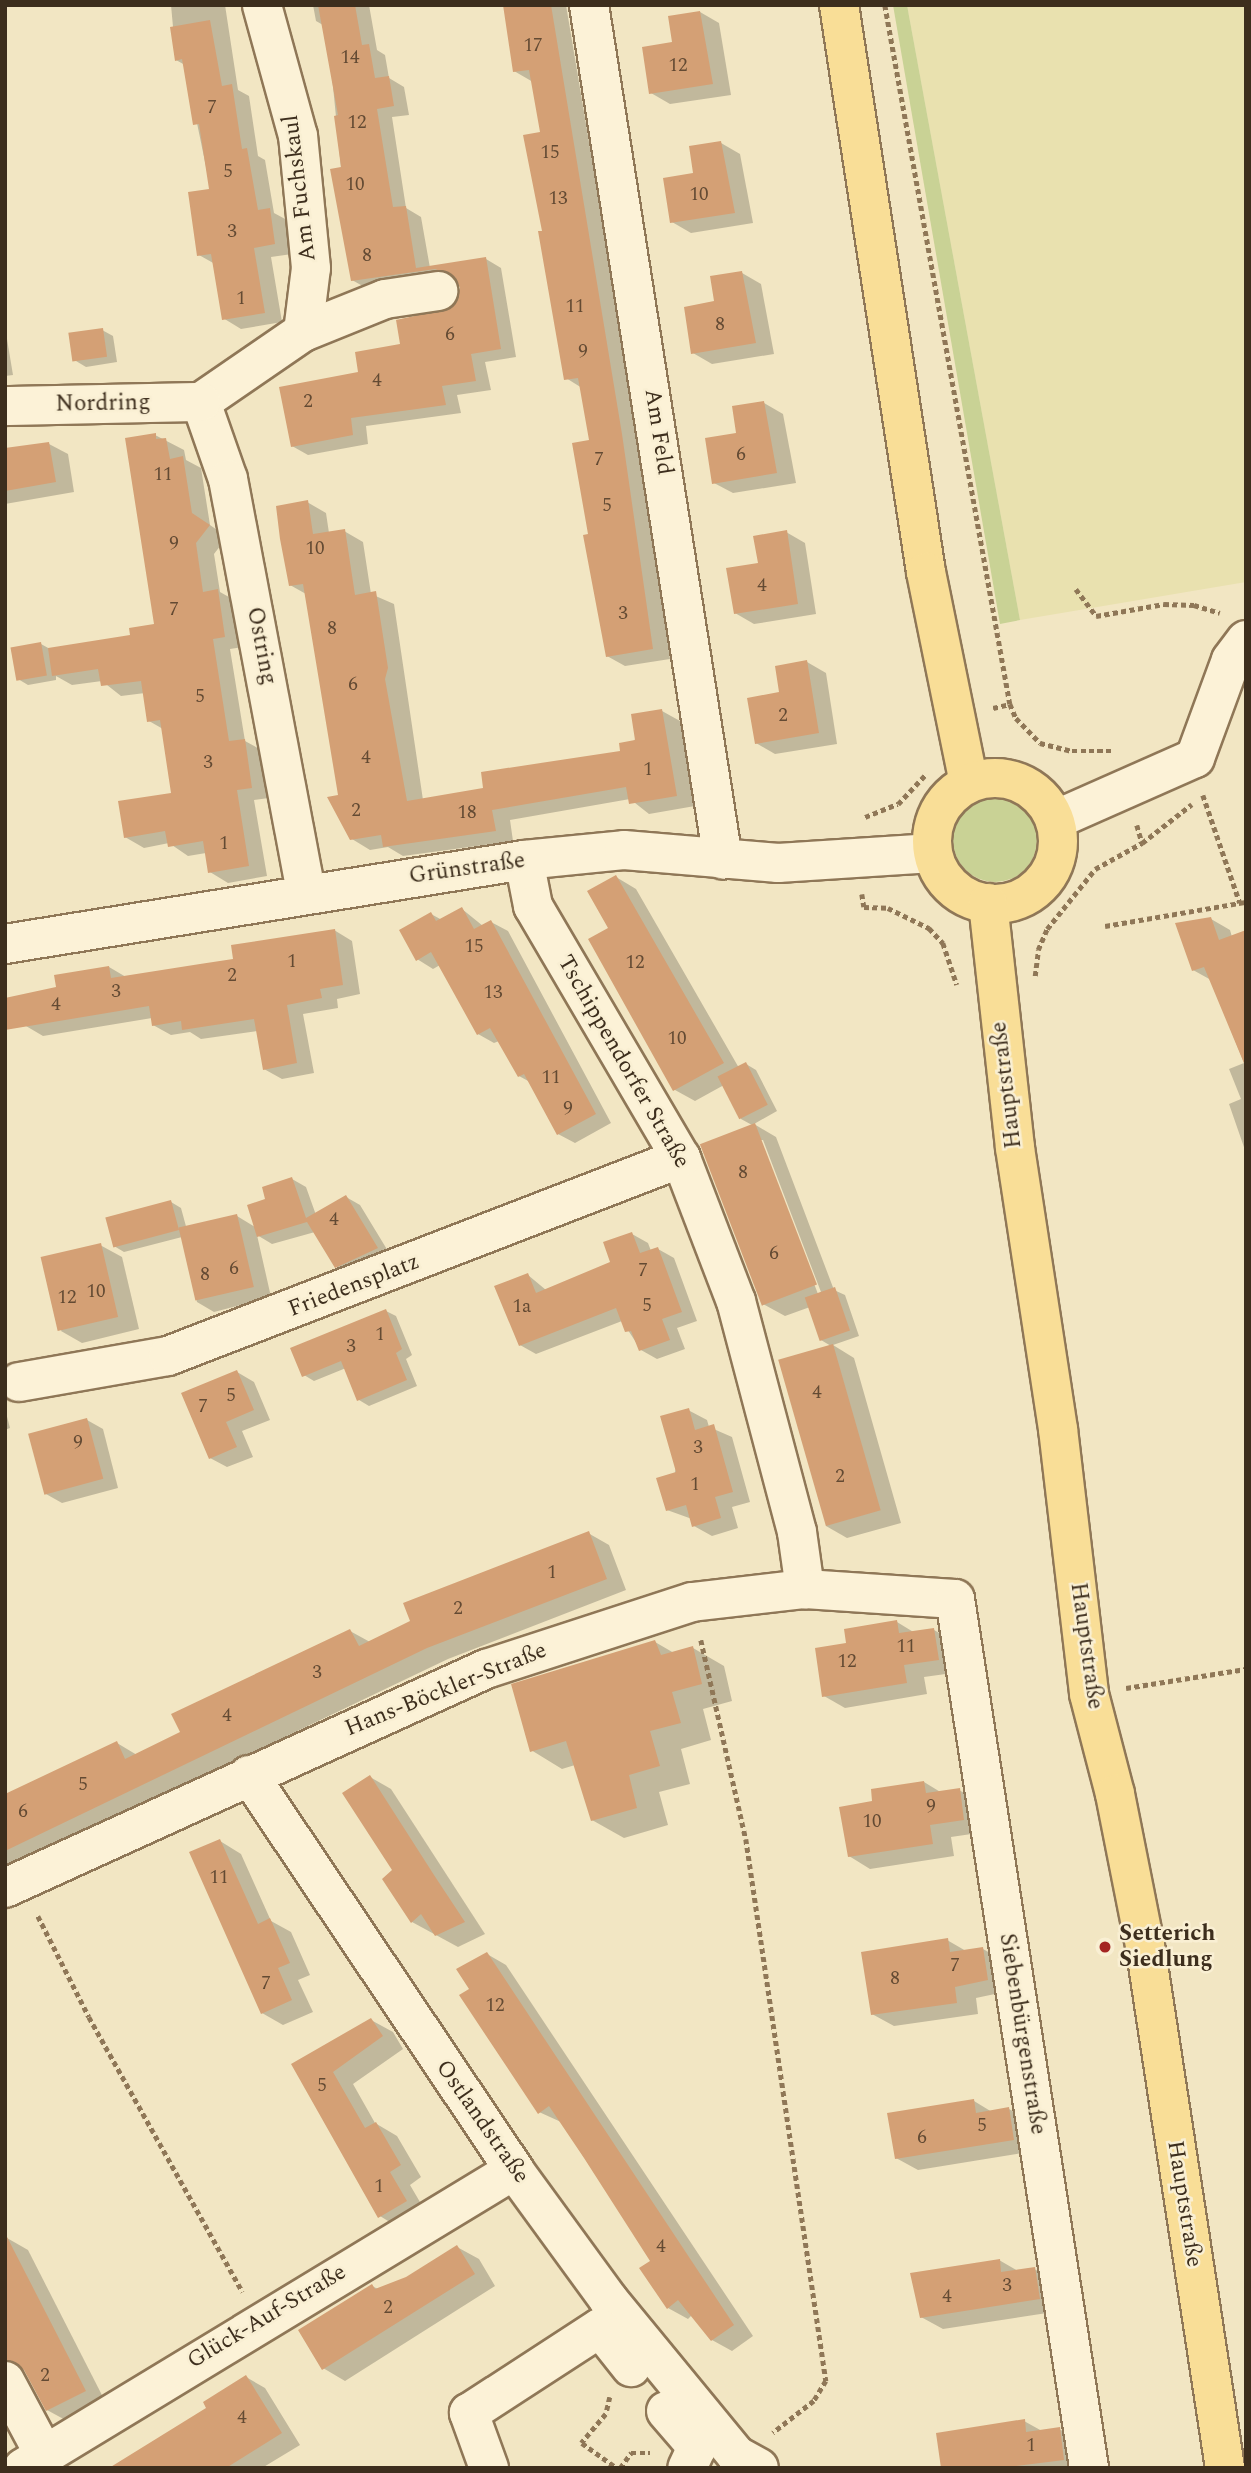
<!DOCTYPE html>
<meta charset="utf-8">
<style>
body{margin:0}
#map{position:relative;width:1251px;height:2473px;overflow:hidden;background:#f2e6c3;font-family:Spectral,serif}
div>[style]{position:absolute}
.farmland>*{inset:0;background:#e9e1af}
.green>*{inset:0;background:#c9d295}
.round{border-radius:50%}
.shadow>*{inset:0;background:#0003}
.building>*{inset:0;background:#d4a075;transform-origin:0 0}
.path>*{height:4.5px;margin-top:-2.25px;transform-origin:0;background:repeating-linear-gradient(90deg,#8f7757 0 5px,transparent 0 8.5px)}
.roads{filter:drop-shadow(2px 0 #8f7757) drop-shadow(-2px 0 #8f7757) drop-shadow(0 2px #8f7757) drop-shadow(0 -2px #8f7757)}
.minor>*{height:38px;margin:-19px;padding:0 19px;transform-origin:19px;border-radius:19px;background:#fcf2d7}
.major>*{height:38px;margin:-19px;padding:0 19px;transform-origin:19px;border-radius:19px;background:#f9de97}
.major>.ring{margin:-19px;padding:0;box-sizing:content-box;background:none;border:38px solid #f9de97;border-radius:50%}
.dots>*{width:19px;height:19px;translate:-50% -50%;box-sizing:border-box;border:4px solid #f9efd3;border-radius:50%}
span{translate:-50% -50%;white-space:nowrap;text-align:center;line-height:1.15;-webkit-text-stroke:5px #f9efd3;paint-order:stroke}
.number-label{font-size:19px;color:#634a33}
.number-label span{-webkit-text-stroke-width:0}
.street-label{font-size:23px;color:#3d2e1d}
.poi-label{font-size:23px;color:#3d2e1d;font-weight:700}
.left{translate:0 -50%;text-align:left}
.frame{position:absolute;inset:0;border:7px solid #3d2e1d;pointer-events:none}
</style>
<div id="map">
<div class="farmland">
<div style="clip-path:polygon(907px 5px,1246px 5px,1246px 582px,1020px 620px)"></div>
</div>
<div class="green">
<div style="clip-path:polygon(893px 5px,907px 5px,1020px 620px,1000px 624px)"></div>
<div class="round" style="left:953px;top:798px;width:84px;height:84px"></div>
</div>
<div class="shadow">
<div style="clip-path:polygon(171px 5px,225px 5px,238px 90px,249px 96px,258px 156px,265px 160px,274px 213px,287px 220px,292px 254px,271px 257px,282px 322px,241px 329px,223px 318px,215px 264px,199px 255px,211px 191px,185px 65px,176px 60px)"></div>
<div style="clip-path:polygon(313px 5px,369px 5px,377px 50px,385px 55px,389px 78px,404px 87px,409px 115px,392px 117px,406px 208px,421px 217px,430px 268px,486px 259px,501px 268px,516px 357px,485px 362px,491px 390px,457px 395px,461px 413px,366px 426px,368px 444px,308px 455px,292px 446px,360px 373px,452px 310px,462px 288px,453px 277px,368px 289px,352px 280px,331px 66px,323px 25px,316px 21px)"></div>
<div style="clip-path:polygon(505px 5px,566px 5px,640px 445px,670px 659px,625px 666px,607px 656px,590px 535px,591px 441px,582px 388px,566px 378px,544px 232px,542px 134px,533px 82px,514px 71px)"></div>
<div style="clip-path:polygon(700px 12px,719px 23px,731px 95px,670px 104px,651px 93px,674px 44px)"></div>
<div style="clip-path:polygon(721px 143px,740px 154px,753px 223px,691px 233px,672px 222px,695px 174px)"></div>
<div style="clip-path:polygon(742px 273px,761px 284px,774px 354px,712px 364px,693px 353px,716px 303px)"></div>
<div style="clip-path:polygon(5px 327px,13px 375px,5px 376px)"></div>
<div style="clip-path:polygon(102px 330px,113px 336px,117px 362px,86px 367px,76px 361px)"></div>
<div style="clip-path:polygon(764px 403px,783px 414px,796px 483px,733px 493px,714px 483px,738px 435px)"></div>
<div style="clip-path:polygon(155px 435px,184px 450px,186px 460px,201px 468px,210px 525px,227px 537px,214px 554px,220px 592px,236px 601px,243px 647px,230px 649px,245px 741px,263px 751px,269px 798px,254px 800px,267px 876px,228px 883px,210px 872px,206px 853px,188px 856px,169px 843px,144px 848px,125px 837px,173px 794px,163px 729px,149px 721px,145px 693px,121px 696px,102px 681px,72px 685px,56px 676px,56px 680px,28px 685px,18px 679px,41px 644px,50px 649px,132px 637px,156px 625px)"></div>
<div style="clip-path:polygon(49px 444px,68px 454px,74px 492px,5px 504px,5px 449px)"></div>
<div style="clip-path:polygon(307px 502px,326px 513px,329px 533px,344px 531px,363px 542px,371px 594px,394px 604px,423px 800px,486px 789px,622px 753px,662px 711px,680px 721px,695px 806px,649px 814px,630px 799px,510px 820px,513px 841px,403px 856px,388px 847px,370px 850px,352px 839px,340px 796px,306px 594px,290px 585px)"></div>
<div style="clip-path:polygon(786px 532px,805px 543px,816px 614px,754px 624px,735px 613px,760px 564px)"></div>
<div style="clip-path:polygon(807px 662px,826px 673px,837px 744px,775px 754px,756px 743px,781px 693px)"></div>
<div style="clip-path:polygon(evenodd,616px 877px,636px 889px,739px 1068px,746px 1064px,756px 1070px,777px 1111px,754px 1124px,776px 1137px,834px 1290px,845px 1295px,859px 1336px,833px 1345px,854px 1358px,901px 1523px,847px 1538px,826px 1526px,831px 1346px,821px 1340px,810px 1307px,785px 1316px,763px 1304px,752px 1125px,741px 1119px,724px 1085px,695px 1101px,675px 1090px,610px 929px,616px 877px,759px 1140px,763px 1140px,821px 1292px,818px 1294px,759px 1140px)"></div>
<div style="clip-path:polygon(462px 909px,483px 926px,491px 922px,508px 931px,611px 1123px,575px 1143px,558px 1134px,530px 1082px,519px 1076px,499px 1041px,494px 1043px,478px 1034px,440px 965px,433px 969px,417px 959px,431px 914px,442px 920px)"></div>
<div style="clip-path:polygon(1211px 919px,1230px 930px,1232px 937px,1246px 932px,1246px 1153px,1229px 1104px,1241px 1099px,1229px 1069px,1244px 1063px,1211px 980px,1193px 970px)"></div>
<div style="clip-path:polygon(334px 930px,352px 941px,360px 994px,337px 999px,338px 1008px,303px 1014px,314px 1073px,282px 1079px,264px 1069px,257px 1031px,201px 1039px,190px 1032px,171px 1035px,153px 1025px,152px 1018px,43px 1036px,26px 1026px,58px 989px,109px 967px,126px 977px,235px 960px)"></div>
<div style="clip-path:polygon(292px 1179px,306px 1187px,316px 1215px,346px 1197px,360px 1205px,391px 1256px,351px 1275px,337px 1267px,315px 1232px,272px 1244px,257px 1235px,271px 1297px,214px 1312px,197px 1302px,182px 1237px,124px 1252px,114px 1246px,171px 1202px,181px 1208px,187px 1230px,237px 1216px,255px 1227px,268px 1200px)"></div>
<div style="clip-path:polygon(632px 1234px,648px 1243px,651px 1251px,658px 1249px,674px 1258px,697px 1321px,677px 1328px,685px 1349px,657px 1359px,641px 1350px,622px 1321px,536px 1354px,520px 1345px,528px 1275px,546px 1290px,612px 1263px)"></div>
<div style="clip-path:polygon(100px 1245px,122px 1257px,139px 1329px,82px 1343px,61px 1331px)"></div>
<div style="clip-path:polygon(386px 1311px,396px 1316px,412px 1355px,406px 1359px,417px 1386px,369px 1406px,359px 1400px,346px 1368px,314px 1381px,304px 1375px)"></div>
<div style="clip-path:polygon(237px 1372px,254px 1382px,270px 1420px,242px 1431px,253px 1457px,227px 1467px,210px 1458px)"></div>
<div style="clip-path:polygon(5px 1409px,10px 1428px,5px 1430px)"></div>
<div style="clip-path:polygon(688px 1410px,707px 1420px,709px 1427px,732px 1437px,750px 1502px,732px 1507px,738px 1528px,712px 1536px,694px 1526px,692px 1519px,667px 1510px)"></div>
<div style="clip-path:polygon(87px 1420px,103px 1429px,118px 1488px,62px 1503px,46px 1494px)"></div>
<div style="clip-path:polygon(588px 1533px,609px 1545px,626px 1590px,448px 1659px,5px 1871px,5px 1796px,117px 1743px,137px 1755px,182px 1733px,350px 1631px,370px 1642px)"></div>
<div style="clip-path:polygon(897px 1622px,915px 1633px,934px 1630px,955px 1642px,960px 1672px,924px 1677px,927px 1694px,845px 1708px,824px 1696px,848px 1645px)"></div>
<div style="clip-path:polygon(655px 1642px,674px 1653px,693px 1648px,724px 1666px,732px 1701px,703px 1709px,711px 1740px,681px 1749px,690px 1784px,659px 1792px,668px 1825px,624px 1838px,592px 1820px,575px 1765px,562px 1769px,531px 1750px)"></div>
<div style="clip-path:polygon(370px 1777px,391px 1789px,485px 1934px,458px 1947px,412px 1922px)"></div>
<div style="clip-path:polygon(924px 1782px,942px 1793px,959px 1790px,981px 1803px,985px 1832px,951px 1837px,954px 1856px,870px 1869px,849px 1856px,874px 1803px)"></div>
<div style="clip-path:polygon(220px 1841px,241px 1854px,271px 1921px,291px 1932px,310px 1975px,298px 1980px,313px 2012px,283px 2025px,262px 2013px)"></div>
<div style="clip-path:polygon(947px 1940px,966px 1951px,983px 1949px,1004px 1961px,1009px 1991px,976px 1998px,978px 2014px,894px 2026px,872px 2014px)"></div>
<div style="clip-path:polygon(487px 1954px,506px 1965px,753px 2336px,732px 2351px,712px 2340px,692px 2315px,688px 2319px,668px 2308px,652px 2261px,561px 2122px,539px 2112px,471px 1989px)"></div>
<div style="clip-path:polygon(371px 2020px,393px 2032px,403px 2049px,353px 2084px,375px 2123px,397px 2136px,421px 2177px,410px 2185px,427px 2214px,401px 2229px,380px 2216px,293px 2065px)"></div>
<div style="clip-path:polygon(974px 2101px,992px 2112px,1009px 2109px,1030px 2121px,1035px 2151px,918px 2170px,896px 2158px)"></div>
<div style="clip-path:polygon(7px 2238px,28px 2250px,106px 2403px,69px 2422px,47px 2410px,25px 2369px)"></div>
<div style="clip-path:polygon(457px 2247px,479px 2259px,495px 2286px,345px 2381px,323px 2368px,372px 2286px,378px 2289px,407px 2279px)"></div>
<div style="clip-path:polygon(999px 2260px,1018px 2271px,1034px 2269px,1056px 2281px,1060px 2311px,943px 2329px,921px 2317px)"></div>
<div style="clip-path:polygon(246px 2377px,265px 2388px,300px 2445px,262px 2468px,113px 2468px,208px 2408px)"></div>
<div style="clip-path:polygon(1024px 2421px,1042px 2431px,1059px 2429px,1081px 2441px,1084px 2468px,943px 2468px)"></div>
</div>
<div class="building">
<div style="clip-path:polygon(318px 5px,355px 5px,362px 45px,369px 44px,375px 78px,389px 76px,394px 106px,377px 109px,393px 207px,406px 206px,416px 268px,486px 257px,501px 349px,471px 354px,476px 381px,442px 386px,446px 405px,351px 418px,353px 435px,291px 447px,279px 387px,358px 372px,355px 352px,400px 344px,396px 320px,451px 308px,460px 288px,455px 277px,435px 269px,351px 281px,330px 169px,341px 167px,334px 116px,338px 115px)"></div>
<div style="clip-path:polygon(503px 5px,551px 5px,622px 434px,653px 649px,606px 657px,583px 535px,588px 534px,572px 443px,589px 440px,578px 378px,564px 380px,538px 231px,542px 231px,523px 135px,540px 132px,529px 70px,513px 72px)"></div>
<div style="clip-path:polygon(700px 11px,713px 84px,649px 94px,642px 47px,672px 42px,668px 16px)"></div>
<div style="clip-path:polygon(210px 20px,222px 86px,232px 84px,242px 149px,247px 148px,258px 210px,270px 208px,275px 244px,254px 248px,265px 313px,222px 320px,211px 254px,197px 256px,188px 192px,209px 189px,199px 124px,193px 125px,182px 59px,175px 61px,170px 27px)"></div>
<div style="clip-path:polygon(721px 141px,735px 213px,670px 223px,663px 178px,693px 173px,689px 146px)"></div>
<div style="clip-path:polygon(742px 271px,756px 343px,691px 354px,684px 307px,714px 301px,710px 276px)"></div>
<div style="left:103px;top:328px;width:29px;height:35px;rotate:82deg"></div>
<div style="clip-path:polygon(764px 401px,777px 473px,712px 484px,705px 438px,736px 433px,732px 406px)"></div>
<div style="clip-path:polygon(156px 433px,156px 439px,166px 438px,170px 459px,183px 456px,192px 513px,210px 525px,196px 543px,203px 592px,218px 589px,225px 637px,213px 639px,229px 741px,245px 739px,252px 788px,237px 790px,249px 866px,208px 873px,203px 841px,168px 847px,165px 831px,124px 838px,118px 801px,171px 793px,160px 720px,147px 722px,141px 681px,101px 686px,98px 669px,52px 676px,48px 648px,130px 635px,129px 628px,154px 624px,125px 438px)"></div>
<div style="clip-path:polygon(49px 442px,56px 482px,5px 491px,5px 448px)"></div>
<div style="clip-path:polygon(308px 500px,313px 534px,345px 529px,355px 595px,376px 591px,388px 668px,385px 679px,407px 801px,483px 788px,481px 772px,620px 751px,619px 743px,635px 740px,631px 714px,662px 709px,677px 796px,629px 804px,626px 787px,492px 810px,496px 831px,383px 847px,381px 835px,350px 840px,327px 797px,338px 795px,303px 584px,289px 586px,280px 539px,276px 506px)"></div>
<div style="clip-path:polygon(787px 530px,798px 604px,734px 614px,726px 568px,758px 563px,753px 536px)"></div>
<div style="left:41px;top:642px;width:34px;height:31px;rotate:80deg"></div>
<div style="clip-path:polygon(807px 660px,819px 733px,755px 744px,747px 698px,779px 692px,775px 666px)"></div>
<div style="clip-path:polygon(616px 875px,724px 1063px,673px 1091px,588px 939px,608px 928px,587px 891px)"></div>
<div style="clip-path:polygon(462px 907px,474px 929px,491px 920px,596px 1114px,557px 1135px,524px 1074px,518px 1077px,490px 1028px,477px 1035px,431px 952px,416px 961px,399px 930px,431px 912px,436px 921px)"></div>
<div style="clip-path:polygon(1211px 917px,1219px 940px,1246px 930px,1246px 1068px,1204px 967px,1192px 971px,1175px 923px)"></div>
<div style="clip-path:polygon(335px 929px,343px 985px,320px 989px,322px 998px,287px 1005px,297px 1063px,263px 1070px,254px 1019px,182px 1030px,181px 1021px,152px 1026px,149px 1006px,5px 1030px,5px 998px,56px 987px,54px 975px,109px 966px,111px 978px,200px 964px,233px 959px,231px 945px)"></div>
<div style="left:746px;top:1062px;width:48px;height:32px;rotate:63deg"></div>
<div style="left:755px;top:1123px;width:173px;height:59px;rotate:69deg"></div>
<div style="clip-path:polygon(292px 1177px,306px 1218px,346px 1195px,378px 1248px,335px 1268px,307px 1222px,257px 1237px,247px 1205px,265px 1199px,262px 1187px)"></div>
<div style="left:171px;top:1200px;width:31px;height:68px;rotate:75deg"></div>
<div style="left:237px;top:1214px;width:75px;height:60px;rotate:77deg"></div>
<div style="clip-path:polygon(632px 1232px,640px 1253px,658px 1247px,682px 1312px,662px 1319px,670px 1340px,639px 1351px,631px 1331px,625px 1332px,616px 1308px,519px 1346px,494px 1286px,528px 1273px,536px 1293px,610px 1262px,603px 1242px)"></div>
<div style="left:101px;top:1243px;width:76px;height:62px;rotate:77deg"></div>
<div style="left:835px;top:1287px;width:46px;height:32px;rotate:71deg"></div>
<div style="clip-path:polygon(386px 1309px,402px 1349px,396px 1353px,407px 1380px,357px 1401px,341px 1361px,302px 1377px,290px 1348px)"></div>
<div style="left:833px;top:1344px;width:173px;height:57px;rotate:74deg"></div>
<div style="clip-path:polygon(237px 1370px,254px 1410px,226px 1422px,237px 1447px,209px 1459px,181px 1393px)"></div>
<div style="clip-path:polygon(689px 1408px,695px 1430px,714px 1424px,733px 1492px,715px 1497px,721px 1518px,692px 1527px,686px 1505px,666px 1511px,656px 1478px,676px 1472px,660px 1416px)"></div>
<div style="left:87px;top:1418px;width:63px;height:61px;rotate:75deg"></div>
<div style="clip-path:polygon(589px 1531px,607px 1579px,427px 1648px,5px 1851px,5px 1794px,117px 1741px,125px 1759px,180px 1732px,171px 1714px,350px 1629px,359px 1646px,410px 1621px,403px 1603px)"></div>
<div style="clip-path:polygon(897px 1620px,899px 1633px,934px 1628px,939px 1660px,904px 1665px,907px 1683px,822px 1697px,815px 1648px,846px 1643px,844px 1629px)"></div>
<div style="clip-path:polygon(655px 1640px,661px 1655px,693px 1646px,702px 1684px,672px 1692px,681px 1723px,650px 1731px,660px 1766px,629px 1775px,637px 1808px,591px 1821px,566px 1741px,530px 1752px,511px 1684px)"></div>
<div style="clip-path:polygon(370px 1775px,434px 1875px,465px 1922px,435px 1936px,421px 1914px,411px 1923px,382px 1879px,392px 1870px,342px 1793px)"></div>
<div style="clip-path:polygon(924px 1781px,926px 1793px,960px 1788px,964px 1820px,930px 1825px,933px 1844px,848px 1857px,839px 1807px,872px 1801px,871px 1789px)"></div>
<div style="clip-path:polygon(220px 1839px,258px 1924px,270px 1918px,290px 1963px,278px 1968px,292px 2000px,261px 2014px,189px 1852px)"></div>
<div style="clip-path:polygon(948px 1938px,950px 1952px,983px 1947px,988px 1980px,955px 1987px,957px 2003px,871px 2015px,861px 1952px)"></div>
<div style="clip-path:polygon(487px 1952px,734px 2325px,711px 2341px,678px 2300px,667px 2309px,639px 2268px,650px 2261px,584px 2158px,549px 2106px,538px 2114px,459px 1995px,469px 1989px,456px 1969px)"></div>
<div style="clip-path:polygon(371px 2018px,383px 2036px,333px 2072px,365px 2128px,376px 2122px,401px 2165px,390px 2172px,407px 2201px,378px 2218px,291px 2064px)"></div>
<div style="clip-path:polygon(974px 2099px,976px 2113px,1009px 2107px,1014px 2140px,895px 2159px,887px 2113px)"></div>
<div style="clip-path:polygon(5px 2233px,86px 2391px,46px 2411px,24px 2370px,5px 2359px)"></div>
<div style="clip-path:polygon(457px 2245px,475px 2274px,322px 2370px,298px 2330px,372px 2284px,375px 2289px,406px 2277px)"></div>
<div style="clip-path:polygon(1000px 2259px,1001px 2272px,1035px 2267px,1040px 2299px,920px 2318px,910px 2273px)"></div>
<div style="clip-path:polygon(246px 2375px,282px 2433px,226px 2468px,109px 2468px,206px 2408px,203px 2402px)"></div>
<div style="clip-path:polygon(1025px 2419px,1026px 2432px,1060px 2427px,1064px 2460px,1001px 2468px,941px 2468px,936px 2433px)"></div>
</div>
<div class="path">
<div style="left:885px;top:5px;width:710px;rotate:79.86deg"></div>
<div style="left:1010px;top:704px;width:15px;rotate:67deg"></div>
<div style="left:1016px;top:718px;width:35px;rotate:46deg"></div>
<div style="left:1040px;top:743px;width:33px;rotate:14deg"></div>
<div style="left:1072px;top:751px;width:39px"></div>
<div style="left:1076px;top:589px;width:34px;rotate:53deg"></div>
<div style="left:1096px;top:616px;width:69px;rotate:-10deg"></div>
<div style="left:1164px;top:604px;width:30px;rotate:2deg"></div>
<div style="left:1194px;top:605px;width:27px;rotate:17deg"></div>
<div style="left:993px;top:708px;width:17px;rotate:-13deg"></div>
<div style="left:1203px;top:795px;width:114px;rotate:71.1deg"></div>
<div style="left:865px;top:817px;width:35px;rotate:-22deg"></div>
<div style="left:898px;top:804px;width:42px;rotate:-46.9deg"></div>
<div style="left:1137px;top:825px;width:19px;rotate:74deg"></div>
<div style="left:1142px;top:843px;width:63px;rotate:-38deg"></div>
<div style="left:862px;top:894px;width:13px;rotate:81deg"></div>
<div style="left:864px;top:907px;width:24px;rotate:2deg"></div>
<div style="left:888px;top:908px;width:46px;rotate:26deg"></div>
<div style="left:929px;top:928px;width:21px;rotate:47deg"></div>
<div style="left:943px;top:943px;width:44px;rotate:71.6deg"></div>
<div style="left:1105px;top:926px;width:143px;rotate:-9.7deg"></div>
<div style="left:1035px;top:976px;width:26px;rotate:-83deg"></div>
<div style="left:1038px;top:950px;width:23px;rotate:-67deg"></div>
<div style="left:1047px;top:929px;width:77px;rotate:-51.3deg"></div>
<div style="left:1095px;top:869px;width:54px;rotate:-29deg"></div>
<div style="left:701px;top:1640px;width:204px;rotate:77.3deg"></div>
<div style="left:746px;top:1839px;width:548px;rotate:81.6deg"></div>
<div style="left:826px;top:2381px;width:23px;rotate:121deg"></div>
<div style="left:814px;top:2401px;width:52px;rotate:142deg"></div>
<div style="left:1126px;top:1688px;width:121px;rotate:-9deg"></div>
<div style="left:38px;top:1916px;width:113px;rotate:63.2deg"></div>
<div style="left:89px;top:2017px;width:315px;rotate:60.8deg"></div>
<div style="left:610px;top:2397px;width:17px;rotate:103deg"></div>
<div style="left:606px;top:2414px;width:38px;rotate:130deg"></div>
<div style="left:582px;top:2443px;width:43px;rotate:35.5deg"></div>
<div style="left:620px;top:2468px;width:19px;rotate:-54deg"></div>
<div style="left:631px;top:2453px;width:19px"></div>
</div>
<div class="roads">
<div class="minor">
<div style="left:589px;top:5px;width:865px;rotate:81.09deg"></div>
<div style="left:303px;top:332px;width:88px;rotate:-21.9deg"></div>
<div style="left:385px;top:299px;width:54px;rotate:-8.6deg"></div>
<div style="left:201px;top:402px;width:82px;rotate:70.7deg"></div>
<div style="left:228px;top:479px;width:421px;rotate:79.3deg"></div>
<div style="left:201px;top:402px;width:124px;rotate:-34.5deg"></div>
<div style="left:303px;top:332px;width:64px;rotate:-82.9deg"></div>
<div style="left:311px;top:268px;width:133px;rotate:-95.6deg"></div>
<div style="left:298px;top:136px;width:136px;rotate:-105.4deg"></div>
<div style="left:5px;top:406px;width:196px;rotate:-1.2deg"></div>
<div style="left:1055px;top:820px;width:153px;rotate:-23.9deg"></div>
<div style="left:1195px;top:758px;width:104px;rotate:-69.8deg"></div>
<div style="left:1231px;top:660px;width:25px;rotate:-53deg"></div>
<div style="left:524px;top:860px;width:47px;rotate:78.9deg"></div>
<div style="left:533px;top:906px;width:292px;rotate:59.6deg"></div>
<div style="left:681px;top:1158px;width:153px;rotate:69deg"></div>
<div style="left:736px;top:1301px;width:239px;rotate:75.2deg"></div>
<div style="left:797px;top:1532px;width:58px;rotate:82deg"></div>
<div style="left:5px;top:944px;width:526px;rotate:-9.19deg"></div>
<div style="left:524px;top:860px;width:100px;rotate:-5.7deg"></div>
<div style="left:624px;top:850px;width:155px;rotate:4.8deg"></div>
<div style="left:778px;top:863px;width:155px;rotate:-3.7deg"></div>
<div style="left:19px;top:1382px;width:151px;rotate:-9.9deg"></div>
<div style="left:168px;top:1356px;width:550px;rotate:-21.1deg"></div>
<div style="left:249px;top:1775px;width:476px;rotate:56.1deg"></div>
<div style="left:514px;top:2170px;width:160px;rotate:53.9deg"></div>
<div style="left:608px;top:2299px;width:202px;rotate:50.6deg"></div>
<div style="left:736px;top:2455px;width:26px;rotate:29deg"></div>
<div style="left:5px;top:1888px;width:529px;rotate:-24.48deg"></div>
<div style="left:486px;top:1669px;width:217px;rotate:-18deg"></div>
<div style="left:692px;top:1602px;width:114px;rotate:-6.6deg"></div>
<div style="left:805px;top:1589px;width:150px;rotate:3.8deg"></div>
<div style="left:955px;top:1599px;width:879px;rotate:81.23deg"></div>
<div style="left:5px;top:2381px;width:83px;rotate:61.9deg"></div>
<div style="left:666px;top:2411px;width:48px;rotate:49.3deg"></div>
<div style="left:697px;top:2447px;width:23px;rotate:115deg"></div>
<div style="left:23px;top:2468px;width:574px;rotate:-31.25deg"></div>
<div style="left:489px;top:2468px;width:59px;rotate:-110deg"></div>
<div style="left:469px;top:2413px;width:156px;rotate:-33deg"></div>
<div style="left:600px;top:2328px;width:50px;rotate:51.5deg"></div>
</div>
<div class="major">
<div style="left:839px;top:5px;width:574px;rotate:81.28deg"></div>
<div style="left:926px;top:572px;width:215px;rotate:78.5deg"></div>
<div class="ring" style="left:932px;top:778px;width:88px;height:88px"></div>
<div style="left:988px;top:903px;width:246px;rotate:83.7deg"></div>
<div style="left:1015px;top:1148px;width:284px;rotate:81.3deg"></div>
<div style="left:1058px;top:1429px;width:267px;rotate:83.3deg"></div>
<div style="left:1089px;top:1694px;width:103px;rotate:75.4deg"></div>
<div style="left:1115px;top:1794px;width:154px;rotate:78.8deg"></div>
<div style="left:1145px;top:1945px;width:529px;rotate:81.3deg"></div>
</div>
</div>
<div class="dots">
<div style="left:1105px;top:1947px;background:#a42421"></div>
</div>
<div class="number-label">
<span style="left:533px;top:46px">17</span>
<span style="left:350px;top:58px">14</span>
<span style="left:678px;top:66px">12</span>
<span style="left:212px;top:108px">7</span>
<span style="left:357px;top:123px">12</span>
<span style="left:550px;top:153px">15</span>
<span style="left:228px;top:172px">5</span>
<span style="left:355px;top:185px">10</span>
<span style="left:699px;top:195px">10</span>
<span style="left:558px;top:199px">13</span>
<span style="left:232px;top:232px">3</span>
<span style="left:367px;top:256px">8</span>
<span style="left:241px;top:299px">1</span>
<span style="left:575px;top:307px">11</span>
<span style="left:720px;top:325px">8</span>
<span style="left:450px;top:335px">6</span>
<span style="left:583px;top:352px">9</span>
<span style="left:377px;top:381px">4</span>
<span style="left:308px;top:402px">2</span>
<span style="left:741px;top:455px">6</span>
<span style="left:599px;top:460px">7</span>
<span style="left:163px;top:475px">11</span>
<span style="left:607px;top:506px">5</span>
<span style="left:174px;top:544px">9</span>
<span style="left:315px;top:549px">10</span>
<span style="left:762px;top:586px">4</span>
<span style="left:174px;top:610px">7</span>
<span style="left:623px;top:614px">3</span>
<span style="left:332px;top:629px">8</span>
<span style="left:353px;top:685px">6</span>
<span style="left:200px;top:697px">5</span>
<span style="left:783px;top:716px">2</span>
<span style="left:366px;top:758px">4</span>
<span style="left:208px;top:763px">3</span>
<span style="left:648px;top:770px">1</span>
<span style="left:356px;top:811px">2</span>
<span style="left:467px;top:813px">18</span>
<span style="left:224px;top:844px">1</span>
<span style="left:474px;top:947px">15</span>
<span style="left:292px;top:962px">1</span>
<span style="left:635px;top:963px">12</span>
<span style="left:232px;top:976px">2</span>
<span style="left:116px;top:992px">3</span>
<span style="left:493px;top:993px">13</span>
<span style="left:56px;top:1005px">4</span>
<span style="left:677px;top:1039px">10</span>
<span style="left:551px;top:1078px">11</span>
<span style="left:568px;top:1109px">9</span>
<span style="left:743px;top:1173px">8</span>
<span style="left:334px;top:1220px">4</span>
<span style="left:774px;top:1254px">6</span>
<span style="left:234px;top:1269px">6</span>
<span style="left:643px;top:1271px">7</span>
<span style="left:205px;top:1275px">8</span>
<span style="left:96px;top:1292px">10</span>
<span style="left:67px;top:1298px">12</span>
<span style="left:647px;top:1306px">5</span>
<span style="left:522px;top:1307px">1a</span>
<span style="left:380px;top:1335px">1</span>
<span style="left:351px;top:1347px">3</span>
<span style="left:817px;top:1393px">4</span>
<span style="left:231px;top:1396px">5</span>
<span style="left:203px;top:1407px">7</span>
<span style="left:78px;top:1443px">9</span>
<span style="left:698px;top:1448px">3</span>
<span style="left:840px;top:1477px">2</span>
<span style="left:695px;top:1485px">1</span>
<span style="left:552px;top:1573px">1</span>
<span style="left:458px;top:1609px">2</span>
<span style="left:906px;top:1647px">11</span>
<span style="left:847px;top:1662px">12</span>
<span style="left:317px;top:1673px">3</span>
<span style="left:227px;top:1716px">4</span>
<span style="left:83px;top:1785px">5</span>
<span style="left:931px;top:1807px">9</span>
<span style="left:23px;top:1812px">6</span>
<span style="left:872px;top:1822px">10</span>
<span style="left:219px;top:1878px">11</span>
<span style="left:955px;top:1966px">7</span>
<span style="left:895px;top:1979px">8</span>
<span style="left:266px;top:1984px">7</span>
<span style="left:495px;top:2006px">12</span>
<span style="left:322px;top:2086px">5</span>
<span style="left:982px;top:2126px">5</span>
<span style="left:922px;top:2138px">6</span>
<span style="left:379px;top:2187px">1</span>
<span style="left:661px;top:2247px">4</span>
<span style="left:1007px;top:2286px">3</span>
<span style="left:947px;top:2297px">4</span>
<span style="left:388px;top:2308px">2</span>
<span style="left:45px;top:2376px">2</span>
<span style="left:242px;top:2418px">4</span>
<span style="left:1031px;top:2446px">1</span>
</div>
<div class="street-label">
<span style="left:300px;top:188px;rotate:-97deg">Am Fuchskaul</span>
<span style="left:103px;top:404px;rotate:-1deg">Nordring</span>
<span style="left:658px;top:432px;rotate:81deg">Am Feld</span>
<span style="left:261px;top:646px;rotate:79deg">Ostring</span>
<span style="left:467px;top:869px;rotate:-8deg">Grünstraße</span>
<span style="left:623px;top:1062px;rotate:60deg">Tschippendorfer Straße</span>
<span style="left:1007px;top:1085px;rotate:-97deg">Hauptstraße</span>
<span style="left:354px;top:1286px;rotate:-21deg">Friedensplatz</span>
<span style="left:1086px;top:1646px;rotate:82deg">Hauptstraße</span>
<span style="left:446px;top:1690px;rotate:-22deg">Hans-Böckler-Straße</span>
<span style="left:1022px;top:2034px;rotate:81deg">Siebenbürgenstraße</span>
<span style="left:482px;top:2122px;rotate:55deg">Ostlandstraße</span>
<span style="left:1184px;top:2204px;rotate:81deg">Hauptstraße</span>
<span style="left:267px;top:2317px;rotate:-31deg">Glück-Auf-Straße</span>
</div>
<div class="poi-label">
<span class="left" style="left:1119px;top:1947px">Setterich<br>Siedlung</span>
</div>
<div class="frame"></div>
</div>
